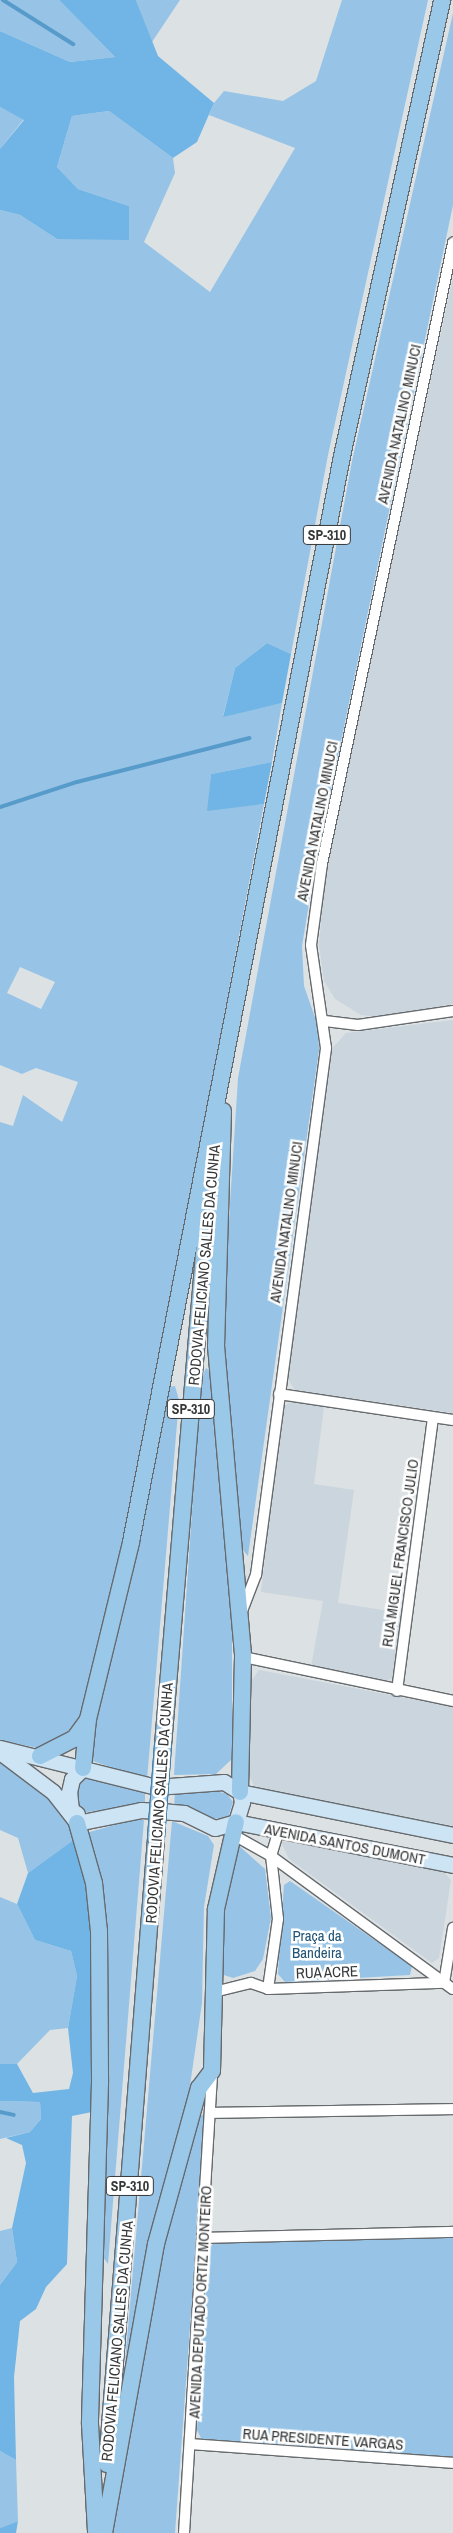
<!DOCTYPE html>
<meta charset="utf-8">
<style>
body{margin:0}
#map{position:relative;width:453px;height:2533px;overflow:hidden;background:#dce1e4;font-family:"Archivo Narrow",sans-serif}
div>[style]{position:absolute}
.built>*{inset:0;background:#cad5dd}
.green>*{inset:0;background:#97c4e6}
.forest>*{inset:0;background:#71b5e6}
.stream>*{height:4px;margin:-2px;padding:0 2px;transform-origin:2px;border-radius:2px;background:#579bcb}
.roads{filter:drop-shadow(1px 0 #666a6d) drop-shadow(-1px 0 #666a6d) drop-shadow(0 1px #666a6d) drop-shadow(0 -1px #666a6d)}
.street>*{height:10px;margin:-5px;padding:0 5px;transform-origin:5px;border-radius:5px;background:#fff}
.secondary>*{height:15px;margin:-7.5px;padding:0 7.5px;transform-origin:7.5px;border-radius:7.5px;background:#cde4f4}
.primary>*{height:16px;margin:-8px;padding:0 8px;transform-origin:8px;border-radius:8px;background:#9ac8e9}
.bridges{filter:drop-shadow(1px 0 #4b7ea1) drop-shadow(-1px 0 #4b7ea1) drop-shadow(0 1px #4b7ea1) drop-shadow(0 -1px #4b7ea1)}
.primary-bridge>*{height:16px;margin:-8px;padding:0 8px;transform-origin:8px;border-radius:8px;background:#9ac8e9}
span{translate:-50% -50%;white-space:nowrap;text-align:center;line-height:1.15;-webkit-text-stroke:5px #fff;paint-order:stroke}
.shield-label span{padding:1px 4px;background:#fff;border:1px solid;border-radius:4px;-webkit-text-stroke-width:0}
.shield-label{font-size:14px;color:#353738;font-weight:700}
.street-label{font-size:15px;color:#353738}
.park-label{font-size:15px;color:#225476}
</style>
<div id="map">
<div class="built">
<div style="clip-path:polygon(453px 277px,453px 1004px,379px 1017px,361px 1015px,335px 999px,324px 981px,319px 945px,326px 866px)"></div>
<div style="clip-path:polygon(453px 1020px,453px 1413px,295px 1390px,287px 1378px,330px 1051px,346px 1033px)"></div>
<div style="clip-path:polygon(291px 1402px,324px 1407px,314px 1484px,354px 1490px,338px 1603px,402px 1613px,394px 1677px,384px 1682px,311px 1667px,323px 1601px,261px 1592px,282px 1407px)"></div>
<div style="clip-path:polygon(259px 1670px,453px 1707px,453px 1827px,255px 1788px,246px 1769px,251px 1681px)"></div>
<div style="clip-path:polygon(288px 1841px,444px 1872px,451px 1880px,439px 1958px,432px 1963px,289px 1859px,281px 1842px)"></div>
</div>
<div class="green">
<div style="clip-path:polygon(0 0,59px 0,115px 57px,70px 62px,0 31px)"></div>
<div style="clip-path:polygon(136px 0,180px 0,152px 42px)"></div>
<div style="clip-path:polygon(evenodd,342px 0,428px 0,328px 455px,291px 654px,267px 643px,235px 668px,223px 716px,282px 703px,272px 762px,211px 774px,208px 810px,264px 804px,125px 1540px,82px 1715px,60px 1740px,37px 1748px,0 1740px,0 1122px,13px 1126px,23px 1095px,62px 1122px,78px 1082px,36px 1068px,22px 1074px,0 1065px,0 210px,20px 215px,57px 239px,129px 206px,78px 189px,57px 167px,72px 116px,109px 111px,173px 158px,175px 173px,144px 242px,210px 292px,295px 148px,209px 115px,214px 103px,224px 91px,283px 101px,316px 81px,342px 0,20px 967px,55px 982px,41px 1009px,7px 993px,20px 967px)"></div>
<div style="clip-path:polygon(453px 13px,453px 205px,316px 861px,302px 946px,304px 986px,318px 1026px,319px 1050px,248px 1556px,240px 1547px,221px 1345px,238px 1078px,352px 461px)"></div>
<div style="clip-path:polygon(0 107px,24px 119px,0 149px)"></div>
<div style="clip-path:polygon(206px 1368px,210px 1371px,232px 1617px,232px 1759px,216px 1774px,174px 1775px,201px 1379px)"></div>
<div style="clip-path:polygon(175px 1386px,179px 1400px,147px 1780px,90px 1760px,90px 1736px,169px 1387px)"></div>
<div style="clip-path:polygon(0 1763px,32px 1780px,59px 1808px,76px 1838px,28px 1873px,18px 1838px,0 1830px)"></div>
<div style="clip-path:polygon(90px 1774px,145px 1790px,145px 1804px,80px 1813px,74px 1790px,82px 1777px)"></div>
<div style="clip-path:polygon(209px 1789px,227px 1794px,233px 1802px,228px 1818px,208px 1819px,174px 1806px,175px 1792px)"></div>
<div style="clip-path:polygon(132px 1820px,144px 1820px,108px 2264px,103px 2257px,86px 1833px)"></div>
<div style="clip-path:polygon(172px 1821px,208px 1836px,214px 1845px,204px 1907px,202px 2003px,185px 2120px,151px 2242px,125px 2362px)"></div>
<div style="clip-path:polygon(237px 1844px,265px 1869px,271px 1918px,263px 1959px,255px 1971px,233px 1978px,224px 1975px,222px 1966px,222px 1913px)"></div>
<div style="clip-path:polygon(290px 1881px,412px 1966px,410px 1975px,285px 1982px,278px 1974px,279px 1954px,284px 1885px)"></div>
<div style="clip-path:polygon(0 1897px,17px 1904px,35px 1940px,71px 1951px,77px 1976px,68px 2028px,50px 2030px,17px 2064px,0 2064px)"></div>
<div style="clip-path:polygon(0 2101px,40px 2102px,41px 2119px,30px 2132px,0 2139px)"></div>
<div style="clip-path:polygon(199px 2115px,203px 2115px,205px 2121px,175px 2533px,110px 2533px,150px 2295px)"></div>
<div style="clip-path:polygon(12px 2228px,17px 2262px,0 2285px,0 2231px)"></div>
<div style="clip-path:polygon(453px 2238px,453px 2457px,202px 2440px,197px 2430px,208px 2249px,214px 2243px)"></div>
<div style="clip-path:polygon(0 2451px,16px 2460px,18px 2521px,0 2528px)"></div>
</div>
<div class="forest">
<div style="clip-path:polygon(59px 0,136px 0,158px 56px,214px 103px,197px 142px,173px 158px,109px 111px,72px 116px,57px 167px,78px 189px,129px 206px,129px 240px,57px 239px,20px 215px,0 210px,0 149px,24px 120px,0 107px,0 31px,70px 62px,115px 57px)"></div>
<div style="clip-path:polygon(267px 643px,291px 654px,282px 703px,223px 717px,235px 668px)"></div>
<div style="clip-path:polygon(272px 762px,264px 804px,207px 811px,211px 774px)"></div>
<div style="clip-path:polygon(76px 1838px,91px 1886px,92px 2112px,72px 2116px,67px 2264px,46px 2287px,36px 2309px,20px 2321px,14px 2377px,16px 2460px,0 2451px,0 2285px,17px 2262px,12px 2228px,26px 2163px,22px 2145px,6px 2138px,30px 2132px,41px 2119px,40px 2102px,0 2101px,0 2064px,17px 2064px,33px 2093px,69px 2089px,73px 2073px,68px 2028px,77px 1976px,71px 1951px,35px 1940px,17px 1904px,28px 1873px)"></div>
<div style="clip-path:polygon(18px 2521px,16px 2533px,0 2533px,0 2528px)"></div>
</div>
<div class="stream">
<div style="left:3px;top:0;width:83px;rotate:32.2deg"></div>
<div style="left:0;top:807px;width:81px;rotate:-18deg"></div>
<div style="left:77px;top:782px;width:178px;rotate:-14.3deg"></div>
<div style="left:0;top:2112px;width:14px;rotate:12deg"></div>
</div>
<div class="roads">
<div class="street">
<div style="left:325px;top:1021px;width:33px;rotate:7deg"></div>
<div style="left:358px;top:1025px;width:96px;rotate:-8.4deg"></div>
<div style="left:279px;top:1394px;width:176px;rotate:8.5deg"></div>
<div style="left:242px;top:1611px;width:39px;rotate:-69deg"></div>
<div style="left:256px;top:1575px;width:532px;rotate:-82.43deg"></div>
<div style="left:326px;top:1048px;width:104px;rotate:-98.3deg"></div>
<div style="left:311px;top:945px;width:82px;rotate:-82.3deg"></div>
<div style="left:322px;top:864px;width:635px;rotate:-78.09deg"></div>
<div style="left:243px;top:1657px;width:215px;rotate:11.8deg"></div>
<div style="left:397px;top:1691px;width:274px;rotate:-82.5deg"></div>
<div style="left:230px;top:1833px;width:47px;rotate:29.3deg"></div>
<div style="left:271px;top:1856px;width:225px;rotate:36.2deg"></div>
<div style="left:268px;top:1989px;width:71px;rotate:-81.9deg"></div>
<div style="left:278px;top:1919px;width:63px;rotate:-96.3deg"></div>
<div style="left:271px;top:1856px;width:24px;rotate:-73deg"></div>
<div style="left:214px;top:1992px;width:38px;rotate:-14deg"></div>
<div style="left:251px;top:1983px;width:18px;rotate:19deg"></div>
<div style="left:268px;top:1989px;width:176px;rotate:-2deg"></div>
<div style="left:444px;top:1983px;width:56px;rotate:-80.7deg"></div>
<div style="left:210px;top:2113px;width:243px;rotate:-0.9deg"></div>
<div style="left:205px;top:2238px;width:248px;rotate:-1.4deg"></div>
<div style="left:191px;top:2444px;width:263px;rotate:4.1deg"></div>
<div style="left:184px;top:2533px;width:462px;rotate:-86.5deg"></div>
</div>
<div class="secondary">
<div style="left:0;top:1748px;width:161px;rotate:14deg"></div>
<div style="left:156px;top:1787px;width:68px;rotate:-4.2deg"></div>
<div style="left:224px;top:1782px;width:19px;rotate:32deg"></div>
<div style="left:240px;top:1792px;width:217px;rotate:11.4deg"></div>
<div style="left:0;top:1752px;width:66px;rotate:37deg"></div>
<div style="left:53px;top:1792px;width:39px;rotate:52deg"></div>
<div style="left:77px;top:1814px;width:7px;rotate:-146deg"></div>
<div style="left:71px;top:1810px;width:18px;rotate:-96deg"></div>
<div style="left:69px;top:1792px;width:13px;rotate:-77deg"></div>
<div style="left:72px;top:1779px;width:16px;rotate:-45deg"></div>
<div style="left:236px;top:1822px;width:21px;rotate:-73deg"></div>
<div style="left:242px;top:1802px;width:10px;rotate:-101deg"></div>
<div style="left:77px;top:1823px;width:65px;rotate:-11.5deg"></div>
<div style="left:141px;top:1810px;width:20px;rotate:3deg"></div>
<div style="left:161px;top:1811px;width:23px;rotate:5deg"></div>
<div style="left:184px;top:1813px;width:34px;rotate:26deg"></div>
<div style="left:215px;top:1828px;width:22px;rotate:-16deg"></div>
<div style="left:236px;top:1822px;width:221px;rotate:11.2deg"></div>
</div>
<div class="primary">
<div style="left:223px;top:1111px;width:235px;rotate:91.7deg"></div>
<div style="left:216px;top:1346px;width:312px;rotate:85deg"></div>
<div style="left:243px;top:1657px;width:135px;rotate:91.3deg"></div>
<div style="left:163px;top:1745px;width:565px;rotate:-85.23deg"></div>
<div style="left:40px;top:1756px;width:38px;rotate:-27deg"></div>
<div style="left:74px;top:1739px;width:22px;rotate:-54deg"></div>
<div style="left:83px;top:1768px;width:49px;rotate:-84.2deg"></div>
<div style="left:88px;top:1719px;width:182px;rotate:-76.3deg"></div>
<div style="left:131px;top:1542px;width:1106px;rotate:-79deg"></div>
<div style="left:342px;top:456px;width:467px;rotate:-77.6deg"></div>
<div style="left:77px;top:1823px;width:62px;rotate:74.2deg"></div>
<div style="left:94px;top:1883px;width:48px;rotate:84.1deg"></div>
<div style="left:99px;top:1931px;width:152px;rotate:89.6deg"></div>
<div style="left:100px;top:2083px;width:341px;rotate:91.7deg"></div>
<div style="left:90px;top:2424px;width:109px;rotate:86.8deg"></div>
<div style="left:107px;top:2464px;width:628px;rotate:-85.52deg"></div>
<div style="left:104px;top:2533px;width:294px;rotate:-79.8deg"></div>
<div style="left:156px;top:2244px;width:162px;rotate:-74.6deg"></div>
<div style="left:199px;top:2088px;width:21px;rotate:-53deg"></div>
<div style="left:212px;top:2071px;width:162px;rotate:-88.6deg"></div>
<div style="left:216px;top:1909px;width:89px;rotate:-77.1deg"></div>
</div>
</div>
<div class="bridges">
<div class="primary-bridge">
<div style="left:156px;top:1838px;width:93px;rotate:-85.7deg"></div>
</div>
</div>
<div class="shield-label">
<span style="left:327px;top:535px">SP-310</span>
<span style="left:191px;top:1409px">SP-310</span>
<span style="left:130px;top:2186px">SP-310</span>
</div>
<div class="street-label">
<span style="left:399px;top:424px;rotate:-78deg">AVENIDA NATALINO MINUCI</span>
<span style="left:317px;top:821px;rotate:-79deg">AVENIDA NATALINO MINUCI</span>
<span style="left:286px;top:1222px;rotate:-82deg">AVENIDA NATALINO MINUCI</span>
<span style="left:204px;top:1265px;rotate:-85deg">RODOVIA FELICIANO SALLES DA CUNHA</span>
<span style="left:400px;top:1553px;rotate:-82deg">RUA MIGUEL FRANCISCO JULIO</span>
<span style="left:159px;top:1803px;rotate:-86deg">RODOVIA FELICIANO SALLES DA CUNHA</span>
<span style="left:345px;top:1844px;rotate:11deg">AVENIDA SANTOS DUMONT</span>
<span style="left:327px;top:1972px;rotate:-2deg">RUA ACRE</span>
<span style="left:200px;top:2302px;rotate:-87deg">AVENIDA DEPUTADO ORTIZ MONTEIRO</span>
<span style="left:117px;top:2341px;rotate:-85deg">RODOVIA FELICIANO SALLES DA CUNHA</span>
<span style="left:323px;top:2439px;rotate:4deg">RUA PRESIDENTE VARGAS</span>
</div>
<div class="park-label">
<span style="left:317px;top:1944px">Praça da<br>Bandeira</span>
</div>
</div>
